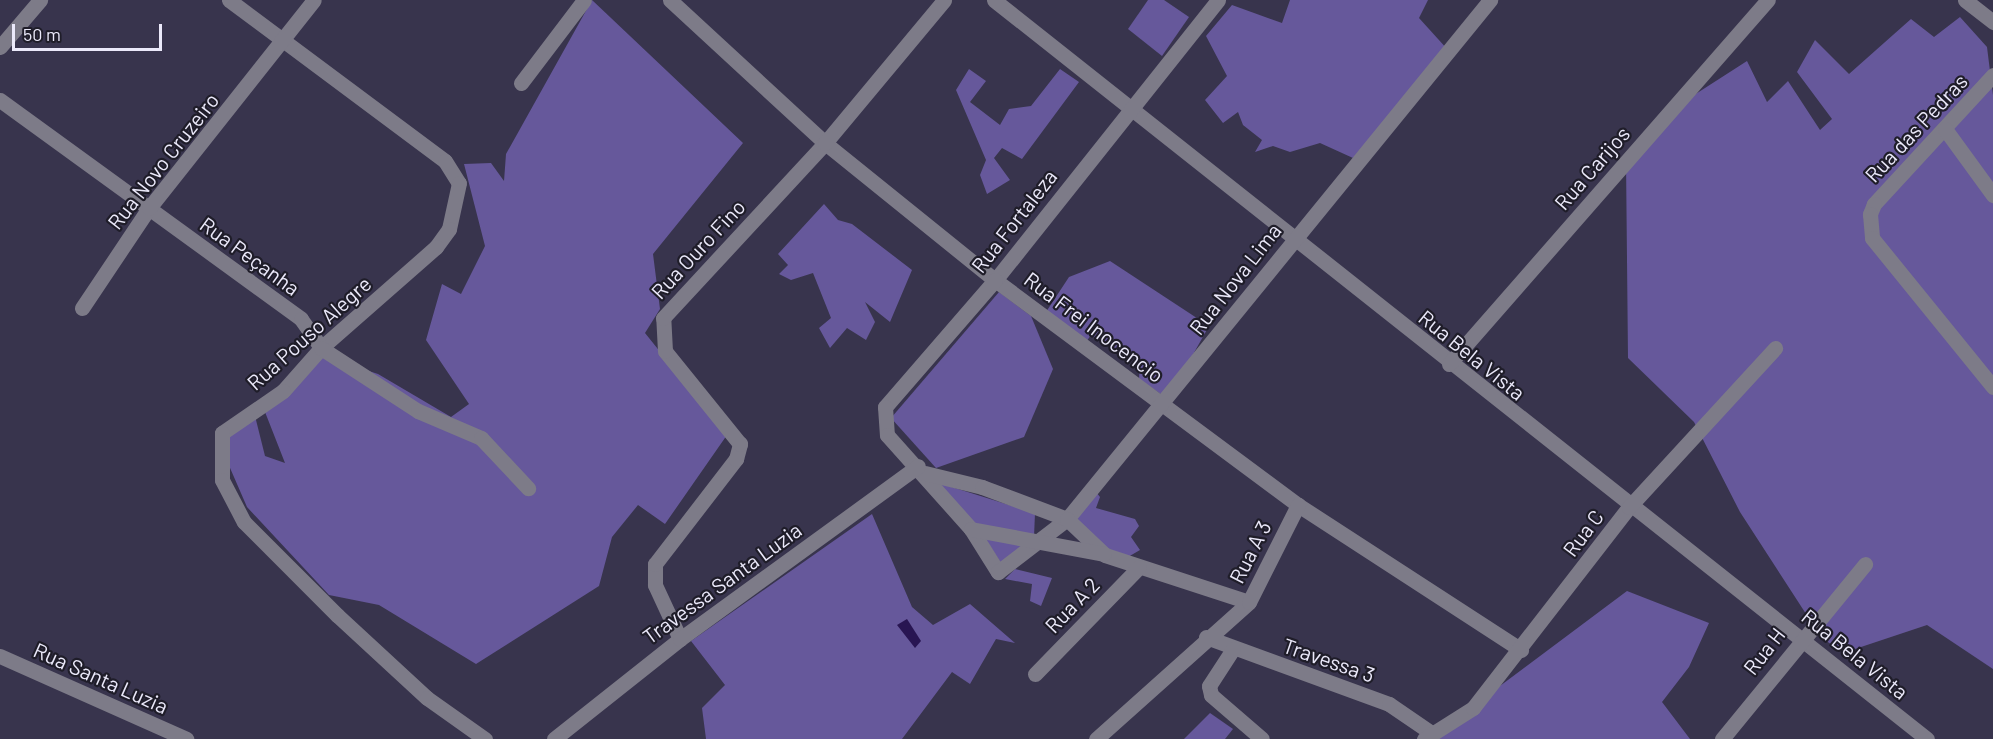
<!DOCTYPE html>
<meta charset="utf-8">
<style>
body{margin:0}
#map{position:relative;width:1993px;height:739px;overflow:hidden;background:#38344d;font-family:Barlow,sans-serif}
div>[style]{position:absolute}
.forest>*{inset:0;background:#66589b}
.water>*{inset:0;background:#281552}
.minor>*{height:15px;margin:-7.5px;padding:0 7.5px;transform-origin:7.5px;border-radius:7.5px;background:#7d7b88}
span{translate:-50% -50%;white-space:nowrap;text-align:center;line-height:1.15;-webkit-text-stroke:4.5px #1f1d29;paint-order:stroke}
.street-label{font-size:21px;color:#ebe9fa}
.scale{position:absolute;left:12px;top:24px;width:150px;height:27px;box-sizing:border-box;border:3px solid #ebe9fa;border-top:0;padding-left:8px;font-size:18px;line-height:21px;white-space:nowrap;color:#ebe9fa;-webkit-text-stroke:4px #1f1d29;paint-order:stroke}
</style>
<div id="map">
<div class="forest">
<div style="clip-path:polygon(592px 0,743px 143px,653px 254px,660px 309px,645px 333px,727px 435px,665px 524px,638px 505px,612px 537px,599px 586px,476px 664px,379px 605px,329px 595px,247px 507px,227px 461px,229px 437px,255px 416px,265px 456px,285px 463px,265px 412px,323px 356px,378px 374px,451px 417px,469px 404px,426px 340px,442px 284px,461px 294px,485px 246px,464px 164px,491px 163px,504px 181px,506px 154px)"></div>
<div style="clip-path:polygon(1148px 0,1164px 0,1189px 17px,1162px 56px,1128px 29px)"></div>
<div style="clip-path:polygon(1290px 0,1428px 0,1419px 18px,1448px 50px,1353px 158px,1320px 143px,1290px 152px,1273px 146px,1255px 152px,1262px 140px,1243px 125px,1238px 112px,1223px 123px,1205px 100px,1227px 76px,1206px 36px,1232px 5px,1282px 23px)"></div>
<div style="clip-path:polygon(1960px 17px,1987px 47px,1993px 95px,1993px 669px,1927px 625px,1843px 653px,1821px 637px,1740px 512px,1694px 422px,1628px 358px,1626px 161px,1691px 97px,1747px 61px,1767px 102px,1788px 81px,1820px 130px,1832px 119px,1797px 72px,1815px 40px,1849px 74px,1911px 19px,1934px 37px)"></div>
<div style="clip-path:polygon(969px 69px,986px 81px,970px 102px,1000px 125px,1009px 109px,1031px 106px,1060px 69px,1079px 82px,1022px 159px,1002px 148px,994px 158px,1010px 180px,987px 194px,980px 175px,986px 160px,956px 90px)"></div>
<div style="clip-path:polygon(824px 204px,838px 220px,852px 224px,912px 270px,890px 322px,865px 302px,875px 322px,866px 340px,847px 328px,830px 348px,819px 328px,831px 318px,813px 273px,791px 280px,779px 274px,788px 265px,778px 254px)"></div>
<div style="clip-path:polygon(1110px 261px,1209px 326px,1168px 399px,1139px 379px,1140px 361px,1091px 335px,1086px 342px,1046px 312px,1069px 277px)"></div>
<div style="clip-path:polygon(999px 292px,1031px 316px,1053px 369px,1024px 437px,936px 468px,891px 418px)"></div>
<div style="clip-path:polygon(939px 483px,1035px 513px,1034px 537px,974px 523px)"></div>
<div style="clip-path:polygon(1096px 492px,1100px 497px,1096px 508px,1135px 519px,1139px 526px,1131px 537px,1140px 550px,1128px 557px,1105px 555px,1074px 518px)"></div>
<div style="clip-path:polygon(872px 514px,912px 607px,933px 625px,970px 604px,1015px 643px,996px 639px,970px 684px,952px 672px,902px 739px,706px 739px,702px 708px,725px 685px,691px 641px)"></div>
<div style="clip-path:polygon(983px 535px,1030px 545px,1004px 568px)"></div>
<div style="clip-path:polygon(1015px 569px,1052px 578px,1041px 606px,1030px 601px,1032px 584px,1005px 579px)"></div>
<div style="clip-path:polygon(1627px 591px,1709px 623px,1689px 667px,1662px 702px,1690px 739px,1429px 739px)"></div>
<div style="clip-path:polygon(1210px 713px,1233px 729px,1225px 739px,1184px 739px)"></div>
</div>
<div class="water">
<div style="clip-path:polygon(907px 619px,921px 641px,915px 648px,897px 625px)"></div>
</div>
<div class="minor">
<div style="left:229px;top:0;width:269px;rotate:36.7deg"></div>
<div style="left:445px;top:161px;width:26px;rotate:58deg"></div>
<div style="left:459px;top:183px;width:47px;rotate:102.3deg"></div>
<div style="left:449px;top:229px;width:22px;rotate:126deg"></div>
<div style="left:436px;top:247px;width:153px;rotate:138.7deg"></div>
<div style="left:321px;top:348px;width:57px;rotate:131.5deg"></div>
<div style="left:283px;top:391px;width:74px;rotate:145.5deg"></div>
<div style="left:222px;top:433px;width:47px;rotate:90deg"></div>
<div style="left:222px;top:480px;width:47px;rotate:62.4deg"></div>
<div style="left:244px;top:522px;width:132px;rotate:45deg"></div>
<div style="left:337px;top:615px;width:122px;rotate:42.7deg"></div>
<div style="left:427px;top:698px;width:71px;rotate:35.3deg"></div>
<div style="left:670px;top:0;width:211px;rotate:42.7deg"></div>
<div style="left:825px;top:143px;width:218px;rotate:38.9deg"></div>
<div style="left:995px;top:280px;width:377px;rotate:36.6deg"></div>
<div style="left:1298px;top:505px;width:266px;rotate:33deg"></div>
<div style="left:994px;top:0;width:1190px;rotate:38.38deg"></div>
<div style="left:1218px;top:0;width:358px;rotate:128.5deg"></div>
<div style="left:995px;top:280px;width:168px;rotate:130.9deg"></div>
<div style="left:885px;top:407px;width:28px;rotate:86deg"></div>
<div style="left:887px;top:435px;width:126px;rotate:48.2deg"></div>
<div style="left:971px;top:529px;width:51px;rotate:57.9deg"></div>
<div style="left:998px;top:572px;width:87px;rotate:-37.5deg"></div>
<div style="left:1067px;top:519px;width:670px;rotate:-50.82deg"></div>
<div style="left:1965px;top:0;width:36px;rotate:38deg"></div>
<div style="left:0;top:47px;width:62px;rotate:-49.6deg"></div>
<div style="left:1993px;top:75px;width:176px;rotate:132.7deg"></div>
<div style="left:1874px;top:204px;width:11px;rotate:112deg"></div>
<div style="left:1870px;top:214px;width:24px;rotate:85deg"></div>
<div style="left:1872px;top:238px;width:192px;rotate:50.9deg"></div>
<div style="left:521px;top:83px;width:104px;rotate:-52.8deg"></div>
<div style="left:0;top:100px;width:372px;rotate:36deg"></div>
<div style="left:301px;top:319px;width:35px;rotate:55deg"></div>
<div style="left:321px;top:348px;width:116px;rotate:33deg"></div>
<div style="left:418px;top:411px;width:69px;rotate:23.2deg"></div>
<div style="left:481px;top:438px;width:69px;rotate:46.8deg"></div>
<div style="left:1945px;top:129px;width:82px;rotate:54deg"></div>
<div style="left:82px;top:308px;width:120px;rotate:-56.2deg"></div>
<div style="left:149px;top:208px;width:265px;rotate:-51.6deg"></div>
<div style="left:1449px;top:364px;width:484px;rotate:-48.8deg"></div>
<div style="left:925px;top:473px;width:59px;rotate:13.8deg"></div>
<div style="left:982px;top:487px;width:91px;rotate:20.6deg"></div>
<div style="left:1067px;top:519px;width:52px;rotate:43.5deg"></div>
<div style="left:1105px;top:555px;width:151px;rotate:18.1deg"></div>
<div style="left:971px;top:529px;width:135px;rotate:10.6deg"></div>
<div style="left:1206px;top:637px;width:195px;rotate:20.1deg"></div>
<div style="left:1389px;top:704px;width:53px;rotate:34.3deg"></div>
<div style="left:680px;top:639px;width:60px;rotate:-114.8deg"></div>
<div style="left:655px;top:585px;width:21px;rotate:-90deg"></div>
<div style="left:655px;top:564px;width:133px;rotate:-52.4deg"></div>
<div style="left:736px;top:459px;width:16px;rotate:-75deg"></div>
<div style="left:740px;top:444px;width:119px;rotate:-128.9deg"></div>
<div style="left:665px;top:351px;width:33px;rotate:-93deg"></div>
<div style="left:663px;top:318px;width:238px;rotate:-47.2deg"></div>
<div style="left:825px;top:143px;width:186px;rotate:-50.2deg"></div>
<div style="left:1233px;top:649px;width:44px;rotate:123deg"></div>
<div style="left:1209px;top:686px;width:9px;rotate:77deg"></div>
<div style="left:1211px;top:695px;width:67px;rotate:40.8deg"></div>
<div style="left:0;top:656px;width:204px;rotate:24deg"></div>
<div style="left:1035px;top:674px;width:149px;rotate:-45.8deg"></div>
<div style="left:554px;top:739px;width:161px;rotate:-38.4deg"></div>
<div style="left:680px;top:639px;width:294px;rotate:-36deg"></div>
<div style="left:1096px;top:739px;width:205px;rotate:-41.8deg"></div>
<div style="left:1249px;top:602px;width:109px;rotate:-63.2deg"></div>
<div style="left:1424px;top:739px;width:58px;rotate:-32.3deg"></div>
<div style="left:1473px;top:708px;width:254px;rotate:-52.2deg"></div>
<div style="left:1629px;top:507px;width:216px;rotate:-47.4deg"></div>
<div style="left:1722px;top:739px;width:226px;rotate:-50.7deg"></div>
</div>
<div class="street-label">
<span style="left:1916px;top:128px;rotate:-47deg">Rua das Pedras</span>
<span style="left:163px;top:161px;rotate:-52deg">Rua Novo Cruzeiro</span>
<span style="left:1592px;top:168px;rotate:-49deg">Rua Carijos</span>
<span style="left:1014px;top:221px;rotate:-52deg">Rua Fortaleza</span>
<span style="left:698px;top:249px;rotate:-47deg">Rua Ouro Fino</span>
<span style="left:250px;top:256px;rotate:36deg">Rua Peçanha</span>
<span style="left:1235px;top:279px;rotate:-52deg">Rua Nova Lima</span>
<span style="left:1094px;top:327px;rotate:37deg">Rua Frei Inocencio</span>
<span style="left:309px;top:333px;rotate:-42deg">Rua Pouso Alegre</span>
<span style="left:1472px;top:355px;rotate:39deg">Rua Bela Vista</span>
<span style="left:1583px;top:533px;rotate:-53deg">Rua C</span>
<span style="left:1250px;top:552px;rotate:-63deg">Rua A 3</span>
<span style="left:722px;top:583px;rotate:-36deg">Travessa Santa Luzia</span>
<span style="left:1072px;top:605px;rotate:-46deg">Rua A 2</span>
<span style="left:1764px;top:651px;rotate:-52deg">Rua H</span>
<span style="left:1855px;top:654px;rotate:39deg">Rua Bela Vista</span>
<span style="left:1329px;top:660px;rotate:19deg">Travessa 3</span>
<span style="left:101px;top:678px;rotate:24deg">Rua Santa Luzia</span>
</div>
<div class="scale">50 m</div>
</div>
